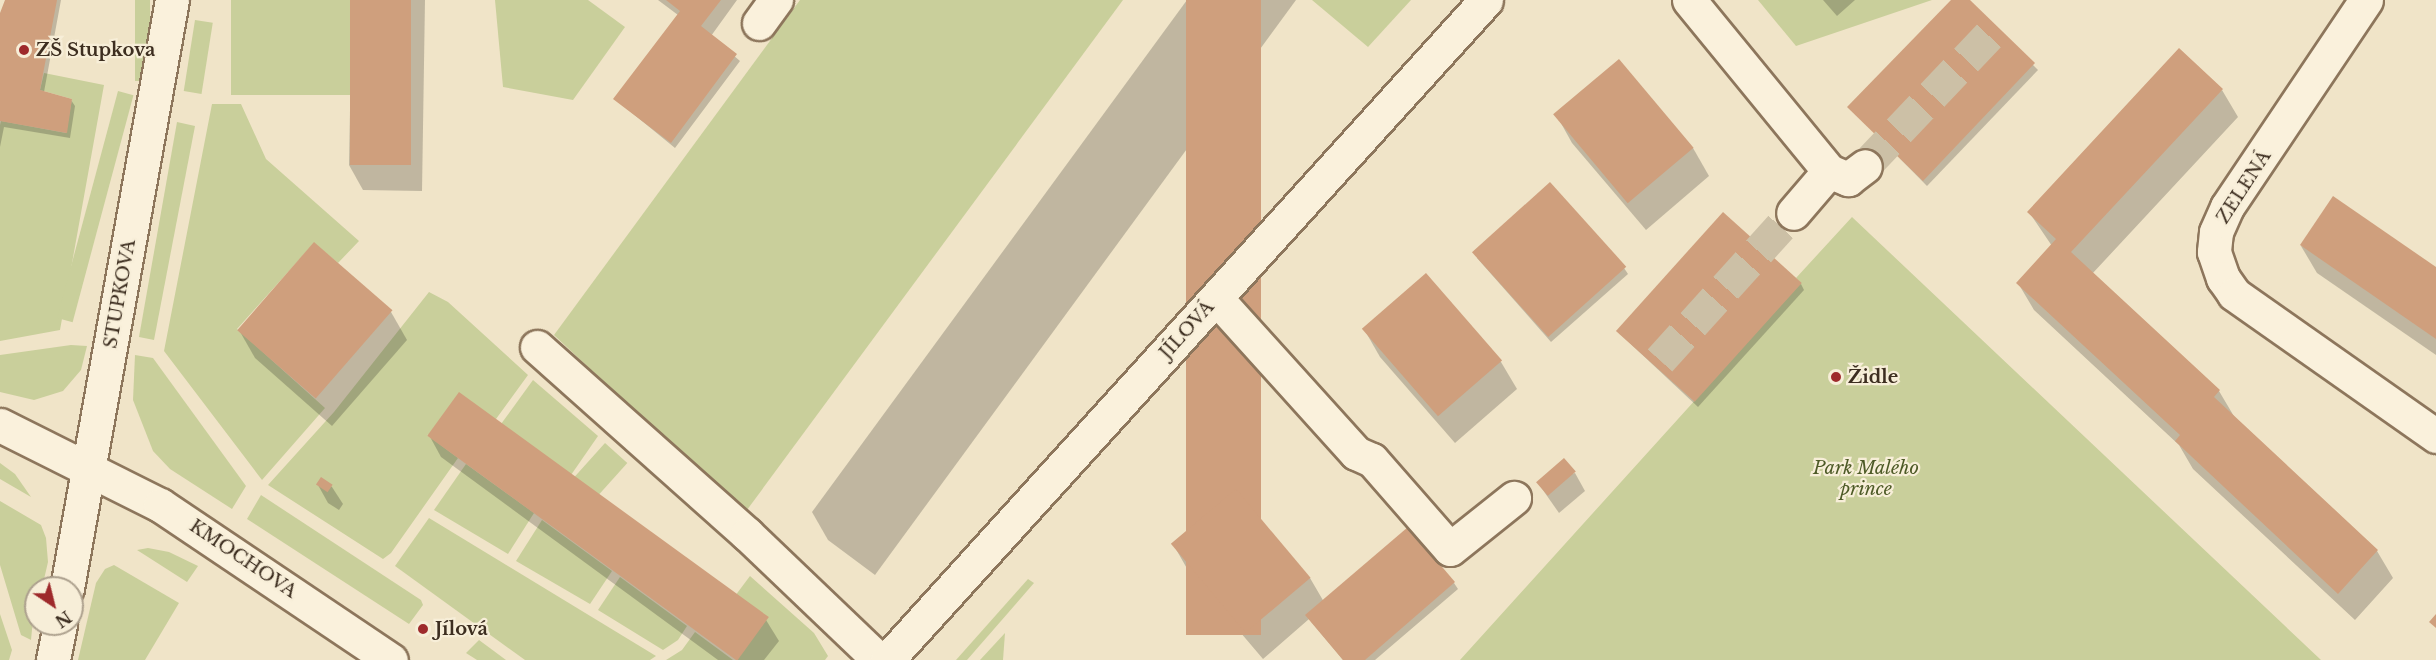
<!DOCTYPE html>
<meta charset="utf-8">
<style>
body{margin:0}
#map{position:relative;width:2436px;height:660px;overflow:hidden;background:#f0e4c8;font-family:"Libre Baskerville",serif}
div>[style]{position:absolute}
.green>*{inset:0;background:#c9cf9b;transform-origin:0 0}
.shadow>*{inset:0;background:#0003}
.building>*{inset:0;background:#cf9f7d;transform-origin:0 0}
.minor-tunnel>*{height:33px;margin-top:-16.5px;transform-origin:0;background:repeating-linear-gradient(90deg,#ccc0a6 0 33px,transparent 0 49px)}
.roads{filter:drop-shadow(2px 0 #8d765c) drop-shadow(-2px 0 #8d765c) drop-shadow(0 2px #8d765c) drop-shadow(0 -2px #8d765c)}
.minor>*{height:33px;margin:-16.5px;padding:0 16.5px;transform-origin:16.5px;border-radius:16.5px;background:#faf1dc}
.dots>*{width:16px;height:16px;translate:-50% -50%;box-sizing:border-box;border:3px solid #f7eed8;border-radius:50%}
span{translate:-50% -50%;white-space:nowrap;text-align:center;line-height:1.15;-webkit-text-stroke:4.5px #f7eed8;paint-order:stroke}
.poi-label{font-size:18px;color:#3d2e20;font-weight:700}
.left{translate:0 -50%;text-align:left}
.street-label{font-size:18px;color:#3d2e20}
.park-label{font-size:18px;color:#4d5a26;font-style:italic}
.north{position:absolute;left:24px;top:576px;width:60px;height:60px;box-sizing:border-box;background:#f7eed8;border:2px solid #ada18e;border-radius:50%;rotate:145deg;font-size:16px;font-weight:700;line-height:24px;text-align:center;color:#3d2e20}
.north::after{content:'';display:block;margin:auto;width:21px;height:27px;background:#9e2a2b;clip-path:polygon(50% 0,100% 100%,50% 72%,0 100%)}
</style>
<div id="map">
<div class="green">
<div style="left:135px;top:0;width:15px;height:81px"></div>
<div style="left:231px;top:0;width:119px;height:95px"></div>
<div style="clip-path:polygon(495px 0,588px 0,625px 27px,573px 100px,503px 87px)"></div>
<div style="clip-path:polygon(800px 0,1123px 0,744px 514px,554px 335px)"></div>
<div style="clip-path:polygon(1312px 0,1411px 0,1368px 47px)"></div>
<div style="clip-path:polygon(1758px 0,1932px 0,1796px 46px)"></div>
<div style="left:195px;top:20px;width:18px;height:72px;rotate:9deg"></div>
<div style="clip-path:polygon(44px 73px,104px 85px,60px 330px,0 341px,0 125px,1px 121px,66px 133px,72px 99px,40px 90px)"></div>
<div style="left:118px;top:91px;width:16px;height:235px;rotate:15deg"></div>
<div style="clip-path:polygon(212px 104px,241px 104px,266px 159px,359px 241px,338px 263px,314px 243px,237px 329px,325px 408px,262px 480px,164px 351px)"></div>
<div style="clip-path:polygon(177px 122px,195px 126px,154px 340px,139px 337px)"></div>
<div style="clip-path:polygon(1852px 217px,2321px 660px,1460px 660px,1801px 283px,1796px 278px)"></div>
<div style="clip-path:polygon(429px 292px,448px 302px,528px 375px,496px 419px,427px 435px,458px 458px,391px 553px,383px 559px,268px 485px,334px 412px)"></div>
<div style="clip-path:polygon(71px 345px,87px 346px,81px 370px,63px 391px,34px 400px,0 392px,0 355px)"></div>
<div style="clip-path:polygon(135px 355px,153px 358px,246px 486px,232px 509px,170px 469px,153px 451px,133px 400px)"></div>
<div style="clip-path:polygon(533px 380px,598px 436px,571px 475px,501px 424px)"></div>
<div style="left:605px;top:443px;width:30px;height:46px;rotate:42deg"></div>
<div style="clip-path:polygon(0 463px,15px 474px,31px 497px,0 479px)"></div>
<div style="clip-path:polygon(466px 464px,534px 513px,508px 554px,434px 510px)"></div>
<div style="clip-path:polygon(261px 495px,421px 600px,423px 605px,409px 624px,247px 519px)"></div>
<div style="clip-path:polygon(0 501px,41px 525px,46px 538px,48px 562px,42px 588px,36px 588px,31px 640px,21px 635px,0 565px)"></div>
<div style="clip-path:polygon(429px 518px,656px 656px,650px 660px,525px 660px,395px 566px)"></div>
<div style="clip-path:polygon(542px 520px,612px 571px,590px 604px,516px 561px)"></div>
<div style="clip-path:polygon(148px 548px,169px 552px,198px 566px,187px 582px,137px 550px)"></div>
<div style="clip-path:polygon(114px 565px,179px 603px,145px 660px,78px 660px,96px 583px,105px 569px)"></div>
<div style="clip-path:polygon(750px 576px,814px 633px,828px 656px,825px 660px,736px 660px,767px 619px,735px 596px)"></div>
<div style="clip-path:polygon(620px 577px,687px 626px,678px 640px,663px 650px,598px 610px)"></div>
<div style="clip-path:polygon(1028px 579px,1034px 583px,967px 660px,956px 660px)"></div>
<div style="clip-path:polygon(0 614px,12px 650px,9px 660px,0 660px)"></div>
<div style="clip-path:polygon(695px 632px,733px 660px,666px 660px,682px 650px)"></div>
<div style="clip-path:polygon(1005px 633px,1003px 660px,980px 660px)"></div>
<div style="clip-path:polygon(479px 640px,506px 660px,477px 660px,466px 653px)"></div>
</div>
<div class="shadow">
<div style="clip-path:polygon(7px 0,61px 0,44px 92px,71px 100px,75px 106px,70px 138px,4px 127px,0 147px,0 15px)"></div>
<div style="clip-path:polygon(352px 0,425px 0,422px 191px,363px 190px,349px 165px)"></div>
<div style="clip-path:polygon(658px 0,737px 0,711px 36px,740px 61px,675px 148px,615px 99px,678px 15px)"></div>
<div style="clip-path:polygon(1187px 0,1296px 0,875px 575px,828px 540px,812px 512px)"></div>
<div style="clip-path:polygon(1823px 0,1855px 0,1837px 16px)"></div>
<div style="clip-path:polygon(1953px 0,1968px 0,2038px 70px,1927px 186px,1849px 107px)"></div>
<div style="clip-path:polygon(1619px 61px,1693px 148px,1709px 176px,1646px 230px,1572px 143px,1557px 116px)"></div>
<div style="clip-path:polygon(2222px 90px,2238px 117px,2092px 274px,2219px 391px,2235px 418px,2377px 551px,2393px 578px,2355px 620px,2193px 469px,2179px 445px,2034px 310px,2018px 283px,2052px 246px,2029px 212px)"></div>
<div style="clip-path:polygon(2301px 246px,2436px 269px,2436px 355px,2317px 273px)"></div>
<div style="clip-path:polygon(1477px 258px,1624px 268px,1628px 274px,1551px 342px)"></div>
<div style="clip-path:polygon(1801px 284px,1804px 290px,1698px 407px,1618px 332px)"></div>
<div style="clip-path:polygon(391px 312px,407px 340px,332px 426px,255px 358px,239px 330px)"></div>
<div style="clip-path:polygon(1364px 329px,1501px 362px,1517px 389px,1455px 443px,1380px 357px)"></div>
<div style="clip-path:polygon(429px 435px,766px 620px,779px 641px,764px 660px,718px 660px,441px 457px)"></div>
<div style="clip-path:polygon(1575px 473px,1585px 491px,1559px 513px,1538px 483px)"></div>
<div style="clip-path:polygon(322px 479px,332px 487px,343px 504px,339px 510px,328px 503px,318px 485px)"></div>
<div style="clip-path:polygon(1173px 544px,1310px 578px,1324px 602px,1454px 583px,1458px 589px,1375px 660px,1343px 660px,1309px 619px,1263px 659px,1189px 572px)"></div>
</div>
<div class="building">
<div style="clip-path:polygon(5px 0,57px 0,40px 90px,72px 99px,67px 133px,0 121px,0 13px)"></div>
<div style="left:350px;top:0;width:61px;height:165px"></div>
<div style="clip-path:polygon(666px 0,721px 0,701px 26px,737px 54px,671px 143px,613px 99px,680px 11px)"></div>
<div style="left:1186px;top:0;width:75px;height:635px"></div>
<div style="clip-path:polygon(1951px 0,1970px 0,2035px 63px,1923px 181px,1847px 107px)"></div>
<div style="clip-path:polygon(2179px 48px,2223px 89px,2071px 252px,2220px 390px,2214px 397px,2378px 550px,2338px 594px,2175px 441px,2180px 435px,2016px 283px,2056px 239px,2027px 212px)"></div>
<div style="left:1619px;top:59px;width:116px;height:86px;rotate:50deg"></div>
<div style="left:1550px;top:182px;width:114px;height:105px;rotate:48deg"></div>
<div style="clip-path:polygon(2333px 196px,2436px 267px,2436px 339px,2300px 245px)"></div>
<div style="left:1723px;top:212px;width:106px;height:160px;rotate:42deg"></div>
<div style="left:314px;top:242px;width:104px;height:117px;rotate:41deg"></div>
<div style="left:1426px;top:273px;width:116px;height:85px;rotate:49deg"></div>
<div style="left:459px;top:392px;width:383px;height:54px;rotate:36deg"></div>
<div style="left:1564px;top:458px;width:18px;height:37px;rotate:49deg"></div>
<div style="left:321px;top:477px;width:14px;height:9px;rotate:34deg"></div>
<div style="left:1236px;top:489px;width:116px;height:85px;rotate:50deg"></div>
<div style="clip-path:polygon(1408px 527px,1455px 582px,1365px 660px,1343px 660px,1305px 615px)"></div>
<div style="clip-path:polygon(2436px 614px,2436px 628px,2429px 622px)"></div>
</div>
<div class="minor-tunnel">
<div style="left:1865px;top:166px;width:183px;rotate:-46.5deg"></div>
<div style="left:1660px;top:360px;width:198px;rotate:-47.9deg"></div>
</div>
<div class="roads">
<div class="minor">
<div style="left:1689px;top:0;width:221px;rotate:50.7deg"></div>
<div style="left:1829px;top:171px;width:55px;rotate:130.6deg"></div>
<div style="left:2366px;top:0;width:249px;rotate:123.9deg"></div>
<div style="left:2227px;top:207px;width:27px;rotate:114deg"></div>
<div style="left:2216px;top:232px;width:20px;rotate:96deg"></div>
<div style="left:2214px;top:252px;width:28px;rotate:71deg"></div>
<div style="left:2223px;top:278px;width:19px;rotate:55deg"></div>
<div style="left:2234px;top:294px;width:247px;rotate:35.1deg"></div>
<div style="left:759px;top:23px;width:29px;rotate:-54deg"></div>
<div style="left:1829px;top:171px;width:21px;rotate:23deg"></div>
<div style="left:1848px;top:179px;width:21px;rotate:-37deg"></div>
<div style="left:1216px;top:298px;width:209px;rotate:47.9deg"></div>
<div style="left:1356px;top:453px;width:17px;rotate:24deg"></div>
<div style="left:1372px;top:460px;width:118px;rotate:48.8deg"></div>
<div style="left:1450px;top:549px;width:82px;rotate:-38.6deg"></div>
<div style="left:537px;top:347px;width:281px;rotate:41.7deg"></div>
<div style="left:747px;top:534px;width:182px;rotate:43.7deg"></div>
<div style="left:0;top:425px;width:179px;rotate:26.6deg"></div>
<div style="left:160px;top:505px;width:278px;rotate:33.9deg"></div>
<div style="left:67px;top:588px;width:597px;rotate:-79.88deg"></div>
<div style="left:53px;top:660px;width:37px;rotate:-79deg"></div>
<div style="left:887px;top:660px;width:891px;rotate:-47.77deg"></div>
</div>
</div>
<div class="dots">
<div style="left:24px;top:50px;background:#9e2a2b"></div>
<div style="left:1836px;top:377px;background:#9e2a2b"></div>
<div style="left:423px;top:629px;background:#9e2a2b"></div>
</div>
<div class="poi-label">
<span class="left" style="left:36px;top:50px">ZŠ Stupkova</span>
<span class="left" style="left:1848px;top:377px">Židle</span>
<span class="left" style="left:435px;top:629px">Jílová</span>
</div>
<div class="street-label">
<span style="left:2244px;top:187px;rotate:-57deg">ZELENÁ</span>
<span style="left:120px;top:294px;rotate:-80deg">STUPKOVA</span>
<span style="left:1187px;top:330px;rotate:-48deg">JÍLOVÁ</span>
<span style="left:243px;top:559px;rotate:34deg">KMOCHOVA</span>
</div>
<div class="park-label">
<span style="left:1866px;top:479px">Park Malého<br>prince</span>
</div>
<div class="north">N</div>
</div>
